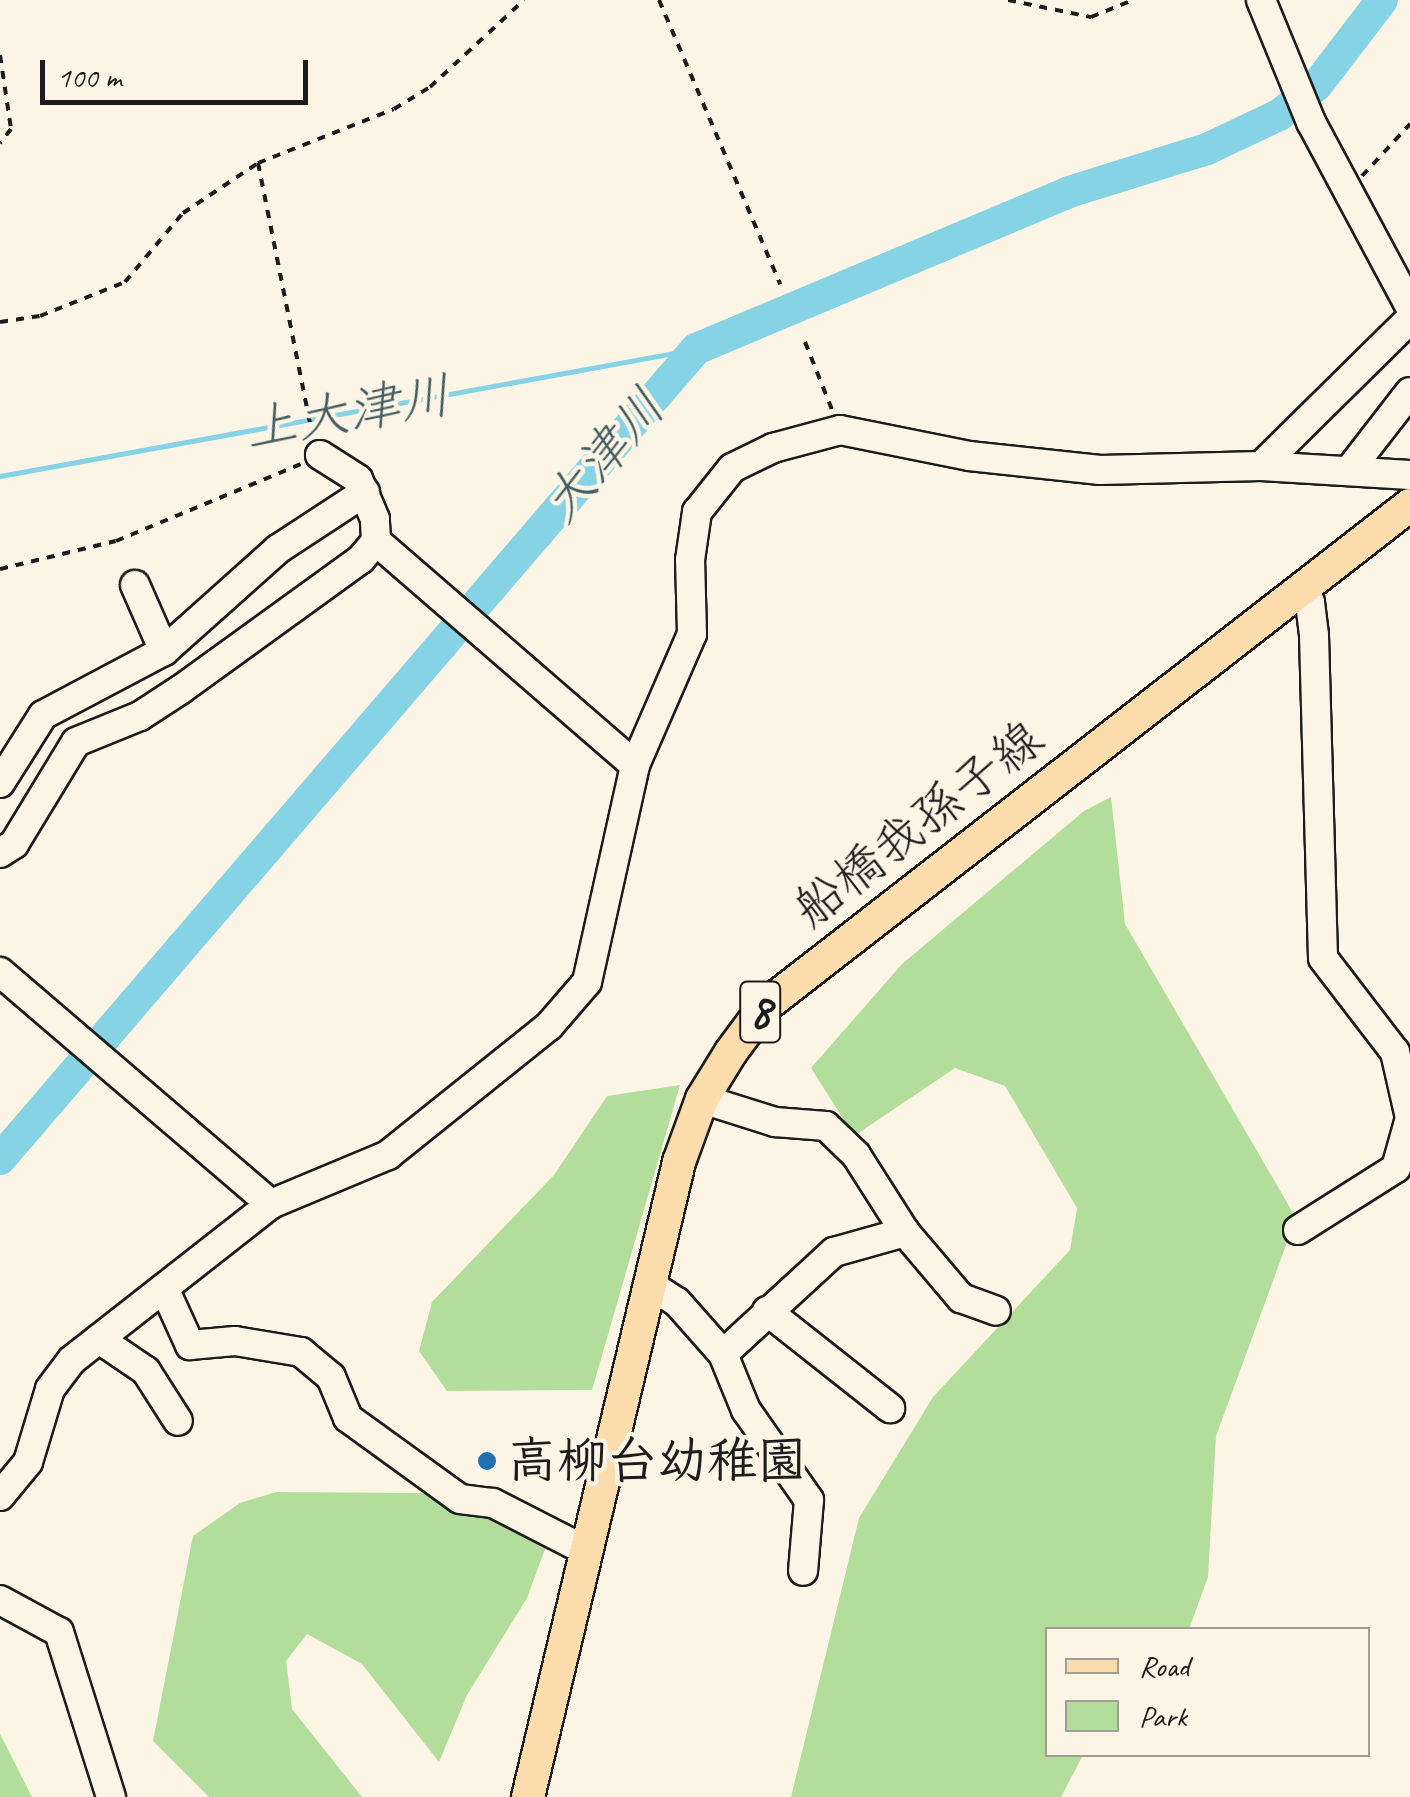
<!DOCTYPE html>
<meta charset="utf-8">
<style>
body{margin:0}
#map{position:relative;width:1410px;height:1797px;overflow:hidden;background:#fcf5e5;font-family:Caveat,"Klee One",sans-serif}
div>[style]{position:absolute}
.green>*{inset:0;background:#b2dd9b}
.stream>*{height:5px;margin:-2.5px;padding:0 2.5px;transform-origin:2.5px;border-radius:2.5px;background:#86d3e5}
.river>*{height:32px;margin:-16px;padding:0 16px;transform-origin:16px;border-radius:16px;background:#86d3e5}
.path>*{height:4px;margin-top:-2px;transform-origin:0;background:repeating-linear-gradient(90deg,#1c1c1c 0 8px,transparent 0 16px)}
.roads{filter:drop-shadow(2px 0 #1c1c1c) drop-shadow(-2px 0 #1c1c1c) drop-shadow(0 2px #1c1c1c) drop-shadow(0 -2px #1c1c1c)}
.minor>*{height:28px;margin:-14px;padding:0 14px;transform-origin:14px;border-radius:14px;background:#fcf5e5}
.major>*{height:32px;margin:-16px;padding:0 16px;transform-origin:16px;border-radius:16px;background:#fcdcac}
.dots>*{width:28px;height:28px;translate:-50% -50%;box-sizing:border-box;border:5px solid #fcf5e5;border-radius:50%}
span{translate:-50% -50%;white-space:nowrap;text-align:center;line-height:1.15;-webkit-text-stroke:9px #fcf5e5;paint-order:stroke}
.shield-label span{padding:2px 8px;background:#fcf5e5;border:2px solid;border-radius:8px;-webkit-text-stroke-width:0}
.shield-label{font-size:48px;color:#1c1c1c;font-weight:700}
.street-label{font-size:50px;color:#1c1c1c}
.poi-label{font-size:50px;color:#1c1c1c;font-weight:700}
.left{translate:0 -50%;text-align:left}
.water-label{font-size:52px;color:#415c62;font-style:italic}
.legend{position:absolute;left:1045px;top:1627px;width:325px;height:130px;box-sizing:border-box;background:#fcf5e5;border:2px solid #a29e95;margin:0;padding:12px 18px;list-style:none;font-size:30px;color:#1c1c1c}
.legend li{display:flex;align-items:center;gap:20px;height:50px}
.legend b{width:50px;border:2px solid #a29e95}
.scale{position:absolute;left:40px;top:60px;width:268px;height:45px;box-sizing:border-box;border:5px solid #1c1c1c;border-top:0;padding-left:12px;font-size:30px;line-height:35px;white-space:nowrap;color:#1c1c1c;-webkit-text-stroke:8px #fcf5e5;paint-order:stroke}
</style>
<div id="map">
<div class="green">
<div style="clip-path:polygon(1111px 797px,1125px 924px,1296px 1218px,1216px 1436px,1208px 1577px,1189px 1629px,1048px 1630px,1048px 1754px,1083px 1755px,1061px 1797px,791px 1797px,859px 1518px,933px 1397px,1070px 1250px,1077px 1208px,1005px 1086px,955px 1068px,854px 1136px,811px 1068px,902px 964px,1084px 811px)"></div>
<div style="clip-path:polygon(680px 1085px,592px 1390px,447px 1391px,419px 1351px,432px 1302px,554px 1175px,607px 1096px)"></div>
<div style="clip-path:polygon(276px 1492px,421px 1493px,492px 1508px,548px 1541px,527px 1598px,467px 1695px,439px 1762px,362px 1664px,307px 1634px,286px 1661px,292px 1709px,362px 1797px,209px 1797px,153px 1741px,193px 1536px,240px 1503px)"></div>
<div style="clip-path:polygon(0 1734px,32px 1797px,0 1797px)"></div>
</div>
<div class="stream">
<div style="left:0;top:476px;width:707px;rotate:-10.34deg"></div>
</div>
<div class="river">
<div style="left:0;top:1159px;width:1068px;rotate:-49.33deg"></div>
<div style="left:696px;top:349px;width:405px;rotate:-22.8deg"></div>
<div style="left:1069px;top:192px;width:145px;rotate:-17.3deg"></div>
<div style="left:1207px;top:149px;width:80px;rotate:-25.3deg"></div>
<div style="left:1279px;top:115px;width:48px;rotate:-38.3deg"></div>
<div style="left:1317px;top:85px;width:107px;rotate:-52.6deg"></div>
</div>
<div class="path">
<div style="left:659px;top:0;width:309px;rotate:66.9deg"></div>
<div style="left:1008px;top:0;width:85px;rotate:11.6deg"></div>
<div style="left:1091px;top:17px;width:45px;rotate:-22deg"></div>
<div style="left:0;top:55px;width:75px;rotate:81.5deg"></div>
<div style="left:11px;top:129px;width:18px;rotate:128deg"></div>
<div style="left:258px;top:163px;width:275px;rotate:78.7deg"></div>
<div style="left:1362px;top:176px;width:71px;rotate:-47.3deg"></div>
<div style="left:0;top:322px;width:40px;rotate:-8.5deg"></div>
<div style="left:40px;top:316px;width:92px;rotate:-21.8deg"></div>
<div style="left:125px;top:282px;width:90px;rotate:-50deg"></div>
<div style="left:183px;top:213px;width:90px;rotate:-33.7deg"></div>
<div style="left:258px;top:163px;width:146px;rotate:-21.7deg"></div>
<div style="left:394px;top:109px;width:42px;rotate:-31.4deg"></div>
<div style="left:430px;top:87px;width:128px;rotate:-42.8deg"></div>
<div style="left:805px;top:342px;width:75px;rotate:68.2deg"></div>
<div style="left:0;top:569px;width:119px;rotate:-13.6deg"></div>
<div style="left:116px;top:541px;width:200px;rotate:-22.6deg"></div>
</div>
<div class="roads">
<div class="minor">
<div style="left:1261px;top:0;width:132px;rotate:67.7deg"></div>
<div style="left:1311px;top:122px;width:210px;rotate:61.8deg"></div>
<div style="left:1261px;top:466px;width:209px;rotate:-44.6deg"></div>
<div style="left:1351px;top:468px;width:96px;rotate:-52.2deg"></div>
<div style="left:376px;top:541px;width:342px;rotate:40.9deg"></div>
<div style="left:135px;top:585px;width:72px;rotate:66.3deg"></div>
<div style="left:0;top:783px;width:80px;rotate:-57.7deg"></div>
<div style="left:43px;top:715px;width:137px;rotate:-27.9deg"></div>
<div style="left:164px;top:651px;width:153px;rotate:-41.8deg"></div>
<div style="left:278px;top:549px;width:104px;rotate:-33.2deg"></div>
<div style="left:0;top:853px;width:17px;rotate:-33deg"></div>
<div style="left:14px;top:844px;width:119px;rotate:-58.7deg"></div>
<div style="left:76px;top:742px;width:69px;rotate:-22.1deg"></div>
<div style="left:140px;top:716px;width:48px;rotate:-33deg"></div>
<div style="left:180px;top:690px;width:223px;rotate:-35.9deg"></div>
<div style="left:361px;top:559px;width:23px;rotate:-50deg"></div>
<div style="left:376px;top:541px;width:22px;rotate:-93deg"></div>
<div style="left:375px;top:519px;width:43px;rotate:-113deg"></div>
<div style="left:358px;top:479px;width:45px;rotate:-147.7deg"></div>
<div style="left:0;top:972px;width:357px;rotate:40.6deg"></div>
<div style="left:702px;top:1099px;width:77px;rotate:17.5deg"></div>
<div style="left:775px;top:1122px;width:51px;rotate:4.5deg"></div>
<div style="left:826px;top:1126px;width:42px;rotate:44deg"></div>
<div style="left:856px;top:1155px;width:91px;rotate:57.5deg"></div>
<div style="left:905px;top:1232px;width:87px;rotate:49.7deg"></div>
<div style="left:961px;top:1298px;width:37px;rotate:20deg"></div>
<div style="left:1298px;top:1230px;width:116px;rotate:-32.3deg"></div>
<div style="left:1396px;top:1168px;width:52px;rotate:-74.4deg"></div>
<div style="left:1410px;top:1118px;width:68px;rotate:-102.8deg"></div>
<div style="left:1395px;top:1052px;width:118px;rotate:-127.5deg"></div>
<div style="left:1323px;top:958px;width:323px;rotate:-91.6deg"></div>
<div style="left:1314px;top:635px;width:33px;rotate:-97deg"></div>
<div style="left:1310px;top:602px;width:15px;rotate:-132deg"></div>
<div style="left:649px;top:1284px;width:33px;rotate:33deg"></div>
<div style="left:677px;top:1302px;width:69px;rotate:48.5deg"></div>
<div style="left:723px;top:1354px;width:61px;rotate:67.7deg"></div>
<div style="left:746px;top:1410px;width:110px;rotate:55deg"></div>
<div style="left:809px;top:1500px;width:71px;rotate:94.8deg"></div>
<div style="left:164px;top:1288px;width:63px;rotate:65.5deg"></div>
<div style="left:190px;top:1345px;width:45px;rotate:-5.1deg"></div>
<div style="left:235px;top:1341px;width:67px;rotate:9.5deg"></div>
<div style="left:301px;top:1352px;width:39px;rotate:40deg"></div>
<div style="left:331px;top:1377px;width:44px;rotate:67.5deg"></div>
<div style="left:348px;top:1418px;width:138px;rotate:35.9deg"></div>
<div style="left:460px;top:1499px;width:33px;rotate:7deg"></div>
<div style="left:493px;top:1503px;width:106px;rotate:27.1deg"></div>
<div style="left:767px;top:1311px;width:157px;rotate:38.3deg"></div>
<div style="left:99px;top:1339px;width:57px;rotate:34.2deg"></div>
<div style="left:146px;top:1371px;width:59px;rotate:57.4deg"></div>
<div style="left:723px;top:1354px;width:151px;rotate:-42.6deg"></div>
<div style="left:834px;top:1252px;width:74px;rotate:-15.7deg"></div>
<div style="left:0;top:1496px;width:44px;rotate:-50.5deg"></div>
<div style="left:28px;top:1462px;width:76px;rotate:-73.2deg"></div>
<div style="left:50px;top:1389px;width:36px;rotate:-53deg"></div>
<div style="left:72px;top:1360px;width:253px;rotate:-38.1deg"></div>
<div style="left:271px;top:1204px;width:127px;rotate:-22.7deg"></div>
<div style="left:388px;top:1155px;width:206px;rotate:-38.7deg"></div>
<div style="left:549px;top:1026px;width:58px;rotate:-49.2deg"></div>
<div style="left:587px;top:982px;width:222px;rotate:-77.5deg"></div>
<div style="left:635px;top:765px;width:143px;rotate:-66.5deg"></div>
<div style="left:692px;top:634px;width:74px;rotate:-91.5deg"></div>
<div style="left:690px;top:560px;width:49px;rotate:-81.7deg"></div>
<div style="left:697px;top:512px;width:56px;rotate:-51.5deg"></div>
<div style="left:732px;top:468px;width:46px;rotate:-26deg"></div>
<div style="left:773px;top:448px;width:69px;rotate:-15deg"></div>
<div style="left:840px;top:430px;width:132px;rotate:11.4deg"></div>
<div style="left:969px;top:456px;width:132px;rotate:6.1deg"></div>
<div style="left:1100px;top:470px;width:161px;rotate:-1.4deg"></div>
<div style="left:1261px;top:466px;width:149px;rotate:3.5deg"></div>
<div style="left:0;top:1600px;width:67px;rotate:28.5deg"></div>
<div style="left:59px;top:1632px;width:173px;rotate:72.5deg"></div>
</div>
<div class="major">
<div style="left:528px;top:1797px;width:653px;rotate:-76.62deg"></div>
<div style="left:679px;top:1162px;width:67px;rotate:-69.9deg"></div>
<div style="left:702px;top:1099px;width:55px;rotate:-58.3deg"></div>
<div style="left:731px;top:1052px;width:57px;rotate:-53.5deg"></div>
<div style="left:765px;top:1006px;width:817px;rotate:-37.84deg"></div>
</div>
</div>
<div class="dots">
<div style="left:487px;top:1461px;background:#1f6fb2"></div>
</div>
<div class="shield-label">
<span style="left:760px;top:1012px">8</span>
</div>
<div class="street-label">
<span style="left:918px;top:824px;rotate:-38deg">船橋我孫子線</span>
</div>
<div class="poi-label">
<span class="left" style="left:507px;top:1461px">高柳台幼稚園</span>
</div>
<div class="water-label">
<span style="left:348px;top:413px;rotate:-10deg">上大津川</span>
<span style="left:604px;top:456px;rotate:-49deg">大津川</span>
</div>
<ul class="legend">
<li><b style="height:12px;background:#fcdcac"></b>Road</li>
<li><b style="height:28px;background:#b2dd9b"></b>Park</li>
</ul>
<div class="scale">100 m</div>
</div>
